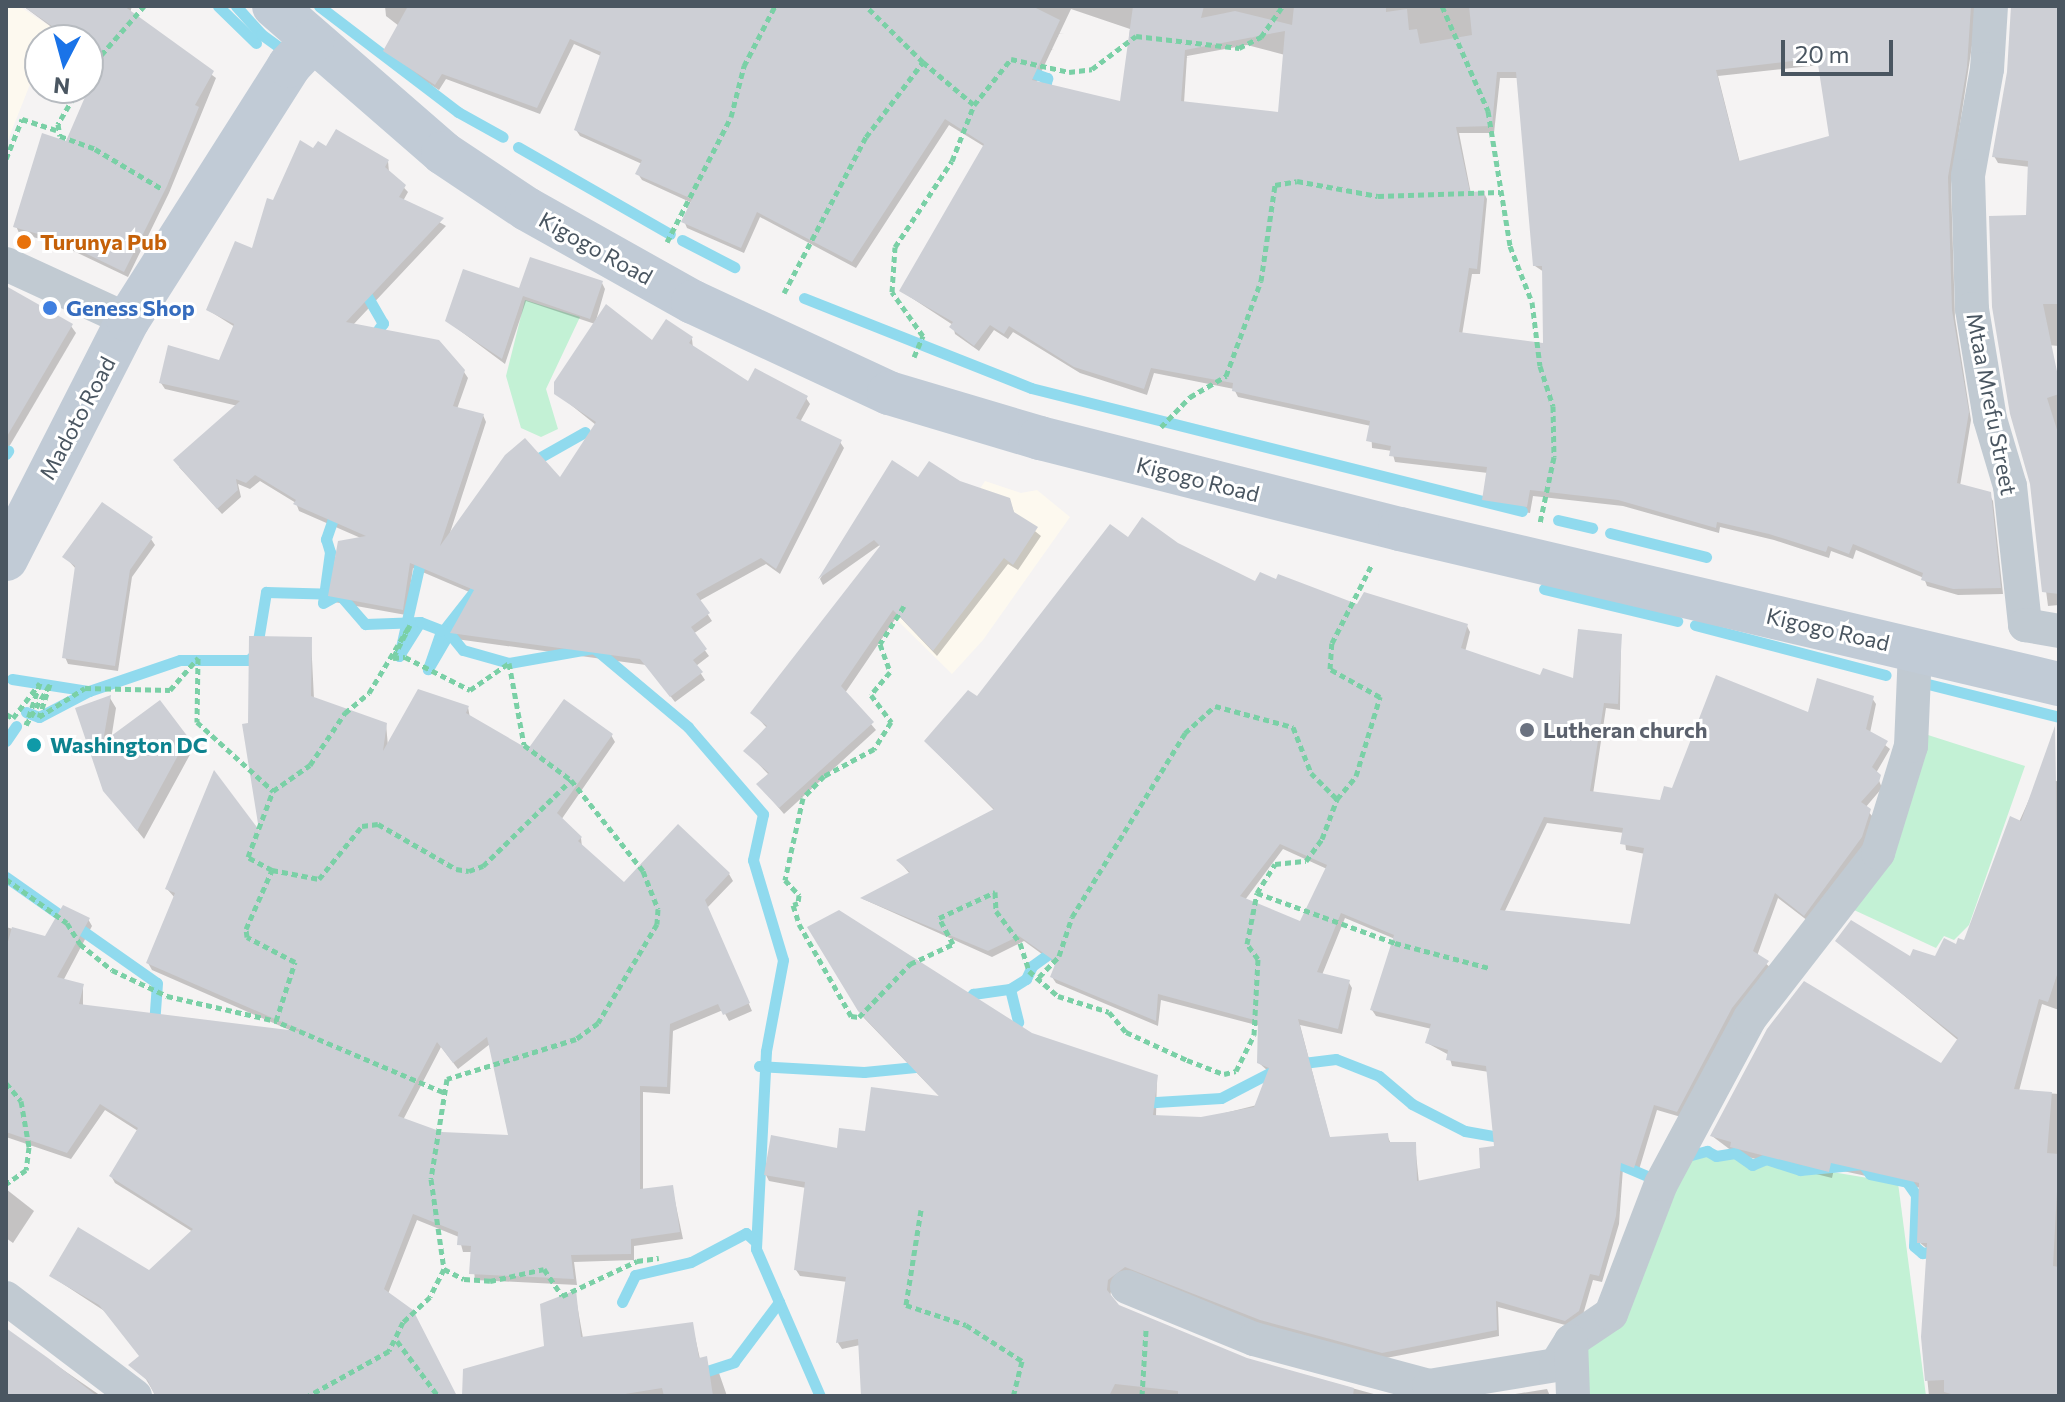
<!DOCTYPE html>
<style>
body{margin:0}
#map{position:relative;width:2065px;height:1402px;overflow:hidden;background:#f5f3f3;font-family:Commissioner,sans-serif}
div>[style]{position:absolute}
.commercial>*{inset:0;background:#fdf9ef}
.green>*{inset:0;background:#c3f1d5}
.shadow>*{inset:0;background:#0003}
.stream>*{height:11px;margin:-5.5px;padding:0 5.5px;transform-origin:5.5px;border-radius:5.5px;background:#90daee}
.building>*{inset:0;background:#cdcfd5}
.path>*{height:5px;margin-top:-2.5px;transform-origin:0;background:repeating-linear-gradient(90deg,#7ad0a6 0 6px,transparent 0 10px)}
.minor>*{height:34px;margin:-17px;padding:0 17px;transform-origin:17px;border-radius:17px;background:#c1cad2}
.secondary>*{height:44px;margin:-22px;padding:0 22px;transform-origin:22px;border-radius:22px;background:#c1cbd6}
.dots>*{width:22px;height:22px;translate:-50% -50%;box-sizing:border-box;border:4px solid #fff;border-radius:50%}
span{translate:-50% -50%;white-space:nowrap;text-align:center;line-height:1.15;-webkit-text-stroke:6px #fff;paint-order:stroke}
.food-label{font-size:22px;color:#c56008;font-weight:700}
.left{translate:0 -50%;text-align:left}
.street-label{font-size:22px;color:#4a5661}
.shop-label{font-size:22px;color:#366cbe;font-weight:700}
.worship-label{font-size:22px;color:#5b616d;font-weight:700}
.culture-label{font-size:22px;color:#0d838f;font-weight:700}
.frame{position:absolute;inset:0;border:8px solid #4a5661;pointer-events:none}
.north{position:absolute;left:24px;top:24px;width:80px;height:80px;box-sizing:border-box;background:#fff;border:2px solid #b7bbc0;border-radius:50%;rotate:186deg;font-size:22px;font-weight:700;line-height:32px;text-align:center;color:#4a5661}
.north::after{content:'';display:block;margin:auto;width:28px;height:36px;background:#1a73e8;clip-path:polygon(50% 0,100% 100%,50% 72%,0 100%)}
.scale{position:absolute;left:1781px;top:40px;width:112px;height:36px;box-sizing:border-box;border:4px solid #4a5661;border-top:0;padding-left:10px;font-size:24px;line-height:28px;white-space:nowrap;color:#4a5661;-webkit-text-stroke:6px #fff;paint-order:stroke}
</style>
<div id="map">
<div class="commercial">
<div style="clip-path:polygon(6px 6px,19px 6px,54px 29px,49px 40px,40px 40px,40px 59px,6px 145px)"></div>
<div style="clip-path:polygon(985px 481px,1021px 493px,1037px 490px,1070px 517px,983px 640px,952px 674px,897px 620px)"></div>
</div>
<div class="green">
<div style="clip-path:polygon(525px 300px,580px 317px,546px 389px,558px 429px,541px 437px,521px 428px,506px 376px)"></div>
<div style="clip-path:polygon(1928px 735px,2025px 766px,1969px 925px,1954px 940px,1944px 936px,1936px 948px,1854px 910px)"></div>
<div style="clip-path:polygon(1688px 1148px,1898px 1183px,1926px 1396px,1584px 1396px,1587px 1344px)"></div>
</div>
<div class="shadow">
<div style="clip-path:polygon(23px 6px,132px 6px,130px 13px,216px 78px,169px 193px,128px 277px,61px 245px,19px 233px,16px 226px,67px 143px,102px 63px,88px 53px,88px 40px,69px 40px)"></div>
<div style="clip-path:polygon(evenodd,385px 6px,1978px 6px,1951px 184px,1955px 318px,1971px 420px,1960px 486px,1989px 494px,1993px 501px,2003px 594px,1958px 595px,1927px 586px,1924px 578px,1856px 550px,1853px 559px,1831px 551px,1829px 558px,1774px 540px,1720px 527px,1719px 533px,1623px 506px,1533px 496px,1530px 513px,1488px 506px,1488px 473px,1395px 462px,1392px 451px,1372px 448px,1371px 426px,1238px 397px,1234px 389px,1154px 373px,1147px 395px,1080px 373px,1013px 332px,1008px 339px,994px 330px,979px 351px,955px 334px,953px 325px,901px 291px,985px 147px,949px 125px,856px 268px,760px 217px,744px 253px,687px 228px,684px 221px,692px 203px,642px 180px,638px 174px,642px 164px,580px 136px,576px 130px,601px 56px,574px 44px,540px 114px,446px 79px,439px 90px,389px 58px,385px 51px,399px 26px,386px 16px,385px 6px,1071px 9px,1130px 29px,1122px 103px,1036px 83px,1071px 9px,385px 6px,1247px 45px,1285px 55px,1280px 115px,1184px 103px,1187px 56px,1247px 45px,385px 6px,1820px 65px,1831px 138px,1740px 163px,1718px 76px,1820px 65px,385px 6px,1500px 78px,1518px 78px,1535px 266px,1544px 272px,1545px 346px,1462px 335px,1472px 274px,1480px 274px,1487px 199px,1484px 193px,1471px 194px,1459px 133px,1494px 133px,1500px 78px)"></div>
<div style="clip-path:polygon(2013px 6px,2059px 6px,2059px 346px,2047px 345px,2059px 382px,2059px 605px,2048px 606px,2032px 483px,2030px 167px,1998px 163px,1994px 156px,2009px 73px)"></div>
<div style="clip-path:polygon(327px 148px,388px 161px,389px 172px,408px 192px,403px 201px,446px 226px,352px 326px,464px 372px,468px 378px,457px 409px,483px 415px,486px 422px,449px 536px,560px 480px,596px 425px,556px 393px,652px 343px,692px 339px,693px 348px,748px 383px,806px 398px,810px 404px,800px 422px,840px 442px,844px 448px,780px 574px,766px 564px,699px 601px,712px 621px,693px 634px,709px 656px,696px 666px,705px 680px,675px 702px,646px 665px,456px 639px,452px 633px,474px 594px,413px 568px,406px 615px,334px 602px,330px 596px,363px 539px,299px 511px,296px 503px,260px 481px,250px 489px,238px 484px,241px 497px,222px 514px,179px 467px,238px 406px,165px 389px,161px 383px,220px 362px,235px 327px,208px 310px,253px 251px,274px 202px,314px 151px)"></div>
<div style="clip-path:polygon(602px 283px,605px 289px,595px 324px,526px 301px,505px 364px,447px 321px,521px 290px)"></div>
<div style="clip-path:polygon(6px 290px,71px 326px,76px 333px,6px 452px)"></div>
<div style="clip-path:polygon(893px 463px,919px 480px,959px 483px,1009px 499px,1015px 515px,1041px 536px,1018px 570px,1008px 564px,937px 656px,898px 615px,845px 693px,876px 730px,784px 814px,759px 785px,769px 775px,746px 751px,767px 728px,753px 713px,884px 542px,823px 585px,820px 579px)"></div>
<div style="clip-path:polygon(151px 539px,155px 545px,132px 577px,118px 671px,68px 664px,65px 657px,77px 570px,65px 557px)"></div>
<div style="clip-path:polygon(evenodd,1128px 540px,1177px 545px,1256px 584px,1467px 626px,1470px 632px,1465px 652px,1541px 677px,1574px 681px,1621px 636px,1620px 710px,1606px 708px,1593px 794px,1662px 802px,1673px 790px,1809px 714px,1872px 698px,1876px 704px,1870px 733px,1890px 749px,1876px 773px,1882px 788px,1865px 808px,1873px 817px,1865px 844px,1808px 921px,1778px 898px,1757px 956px,1771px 968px,1681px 1117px,1657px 1110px,1638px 1173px,1623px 1168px,1619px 1224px,1602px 1282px,1593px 1280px,1582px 1318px,1569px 1326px,1498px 1307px,1499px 1336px,1386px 1358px,1112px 1286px,1110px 1297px,1118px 1307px,1246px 1359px,1381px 1396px,863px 1396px,860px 1345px,842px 1349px,838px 1343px,848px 1282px,800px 1276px,796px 1270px,806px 1188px,769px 1181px,766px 1175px,838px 1150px,941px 1098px,864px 1018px,809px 928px,1031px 1035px,1157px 1077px,1156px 1117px,1201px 1119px,1257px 1105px,1269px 1072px,1259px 1063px,1260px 1026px,1161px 1000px,1158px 1026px,1056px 983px,1052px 977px,1057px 965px,1024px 941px,992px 957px,863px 899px,910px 874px,899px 861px,995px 811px,926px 742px,977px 699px,1128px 540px,1547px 823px,1624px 833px,1626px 850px,1645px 854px,1631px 926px,1504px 913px,1547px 823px,1128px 540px,1283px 849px,1327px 869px,1301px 923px,1245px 900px,1283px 849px,1128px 540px,1345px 918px,1395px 939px,1372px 1010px,1376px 1016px,1432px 1029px,1427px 1043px,1449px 1055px,1452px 1066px,1489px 1072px,1496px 1148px,1482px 1170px,1419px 1183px,1415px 1144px,1391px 1144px,1387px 1135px,1330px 1139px,1300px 1025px,1342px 1034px,1352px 988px,1348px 981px,1322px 975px,1345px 918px)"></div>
<div style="clip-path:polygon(evenodd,311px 639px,314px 699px,386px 724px,388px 746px,468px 707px,470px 718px,529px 751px,611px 735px,615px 742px,561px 820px,581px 838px,582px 847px,625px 884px,729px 874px,733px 881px,707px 908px,752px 1011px,729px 1021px,723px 1010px,673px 1031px,670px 1094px,643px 1092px,643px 1191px,672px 1187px,683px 1239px,634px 1246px,634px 1260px,574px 1262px,577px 1285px,475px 1280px,472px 1252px,463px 1252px,459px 1237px,417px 1220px,388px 1294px,456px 1396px,156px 1396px,144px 1376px,158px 1346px,57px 1280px,150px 1272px,193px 1232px,115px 1183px,111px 1176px,138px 1131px,105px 1110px,71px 1159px,6px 1137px,6px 927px,46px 939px,88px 919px,92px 926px,63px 981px,83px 986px,83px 1007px,294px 1032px,152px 970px,148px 963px,175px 898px,167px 889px,262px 838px,250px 725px,311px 639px,490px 1044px,511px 1137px,441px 1134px,403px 1120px,441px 1047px,458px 1069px,490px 1044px)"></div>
<div style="clip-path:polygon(110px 698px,116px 708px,111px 740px,187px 738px,193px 749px,144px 839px,105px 791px,77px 709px)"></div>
<div style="clip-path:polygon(2040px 775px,2059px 782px,2059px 1010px,2042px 1004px,2019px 1091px,2059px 1094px,2059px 1396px,1929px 1396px,1923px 1338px,1929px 1250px,1919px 1242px,1921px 1188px,1834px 1169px,1832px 1178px,1736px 1154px,1712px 1136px,1942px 1066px,1959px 1041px,1838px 941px,1911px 959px,1936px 959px,1965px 943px)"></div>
<div style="clip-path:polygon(6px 1189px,34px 1211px,13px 1243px,6px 1238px)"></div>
<div style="clip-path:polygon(575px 1293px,583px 1338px,692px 1324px,700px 1359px,706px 1358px,711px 1375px,719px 1373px,727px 1396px,464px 1396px,546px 1347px)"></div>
<div style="clip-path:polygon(36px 1351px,101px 1396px,59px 1396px)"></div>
<div style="clip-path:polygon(1547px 1389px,1550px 1396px,1503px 1396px)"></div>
</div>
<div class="stream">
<div style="left:218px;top:6px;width:53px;rotate:44.2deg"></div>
<div style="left:236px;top:6px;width:38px;rotate:48deg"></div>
<div style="left:261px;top:34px;width:36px;rotate:36deg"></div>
<div style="left:319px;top:6px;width:175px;rotate:37.3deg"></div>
<div style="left:458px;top:112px;width:51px;rotate:29.1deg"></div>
<div style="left:1022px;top:69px;width:27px;rotate:20deg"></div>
<div style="left:1047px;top:78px;width:20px;rotate:101deg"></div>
<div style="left:518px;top:147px;width:175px;rotate:29.8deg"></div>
<div style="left:682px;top:240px;width:59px;rotate:27.4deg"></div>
<div style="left:366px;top:294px;width:34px;rotate:60deg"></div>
<div style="left:383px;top:323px;width:17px;rotate:126deg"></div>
<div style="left:804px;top:298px;width:244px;rotate:21.6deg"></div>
<div style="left:1031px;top:388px;width:506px;rotate:14.06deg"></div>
<div style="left:6px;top:454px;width:4px;rotate:-56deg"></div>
<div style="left:530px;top:463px;width:63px;rotate:-29.4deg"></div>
<div style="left:336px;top:510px;width:31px;rotate:109deg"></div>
<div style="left:326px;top:539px;width:14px;rotate:73deg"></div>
<div style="left:330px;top:552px;width:51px;rotate:97.8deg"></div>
<div style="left:323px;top:603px;width:18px;rotate:-29deg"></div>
<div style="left:1558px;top:520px;width:35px;rotate:13deg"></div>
<div style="left:1610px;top:533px;width:99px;rotate:14deg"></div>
<div style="left:1544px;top:589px;width:137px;rotate:13.5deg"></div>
<div style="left:420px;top:622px;width:40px;rotate:122deg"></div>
<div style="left:399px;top:656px;width:105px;rotate:-77.3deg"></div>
<div style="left:1695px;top:625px;width:197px;rotate:14.7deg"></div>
<div style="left:449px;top:633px;width:42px;rotate:120.3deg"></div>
<div style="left:428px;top:669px;width:36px;rotate:-71deg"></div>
<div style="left:440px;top:635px;width:63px;rotate:-52deg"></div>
<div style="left:12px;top:679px;width:78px;rotate:8.9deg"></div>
<div style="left:89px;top:691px;width:96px;rotate:-18.8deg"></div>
<div style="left:180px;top:660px;width:69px"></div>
<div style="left:249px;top:660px;width:10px;rotate:-45deg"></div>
<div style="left:256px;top:653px;width:62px;rotate:-80.7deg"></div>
<div style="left:266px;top:592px;width:73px;rotate:1.6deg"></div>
<div style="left:339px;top:594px;width:40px;rotate:49deg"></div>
<div style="left:365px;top:624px;width:55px;rotate:-2.1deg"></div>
<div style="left:420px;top:622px;width:31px;rotate:21deg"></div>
<div style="left:449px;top:633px;width:22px;rotate:51deg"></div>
<div style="left:463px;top:650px;width:48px;rotate:15.8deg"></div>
<div style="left:509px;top:663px;width:86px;rotate:-10deg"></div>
<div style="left:594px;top:648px;width:123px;rotate:40deg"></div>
<div style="left:688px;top:727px;width:115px;rotate:49.2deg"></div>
<div style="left:763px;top:814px;width:47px;rotate:102.3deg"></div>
<div style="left:753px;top:860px;width:104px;rotate:73.3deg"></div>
<div style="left:783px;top:960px;width:93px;rotate:100.6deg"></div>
<div style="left:766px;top:1051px;width:198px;rotate:92.9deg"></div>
<div style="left:756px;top:1249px;width:160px;rotate:66.5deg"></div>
<div style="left:1924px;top:683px;width:139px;rotate:14.1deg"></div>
<div style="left:26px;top:712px;width:14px;rotate:21deg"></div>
<div style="left:39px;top:717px;width:56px;rotate:-27.5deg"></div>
<div style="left:6px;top:741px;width:18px;rotate:-56deg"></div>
<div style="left:6px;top:877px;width:184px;rotate:35.1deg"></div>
<div style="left:157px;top:983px;width:42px;rotate:94.1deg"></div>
<div style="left:1010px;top:989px;width:34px;rotate:76deg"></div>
<div style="left:1018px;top:1022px;width:14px;rotate:120deg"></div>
<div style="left:963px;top:1005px;width:15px;rotate:-48deg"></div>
<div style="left:973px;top:994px;width:37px;rotate:-8deg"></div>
<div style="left:1010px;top:989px;width:19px;rotate:-32deg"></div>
<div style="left:1026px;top:979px;width:14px;rotate:-65deg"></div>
<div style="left:1032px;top:966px;width:32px;rotate:-36deg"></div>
<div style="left:1295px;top:1064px;width:41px;rotate:-7deg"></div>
<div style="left:1336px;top:1059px;width:46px;rotate:21.6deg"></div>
<div style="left:1379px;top:1076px;width:43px;rotate:40.3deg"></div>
<div style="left:1412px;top:1104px;width:59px;rotate:27deg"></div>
<div style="left:1465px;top:1131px;width:41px;rotate:9.9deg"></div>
<div style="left:759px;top:1066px;width:105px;rotate:3.3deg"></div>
<div style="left:864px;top:1072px;width:62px;rotate:-5.5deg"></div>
<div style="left:1140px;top:1103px;width:81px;rotate:-3.5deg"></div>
<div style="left:1221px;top:1098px;width:65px;rotate:-27.3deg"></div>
<div style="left:1684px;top:1157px;width:24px;rotate:-15deg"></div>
<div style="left:1707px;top:1151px;width:10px;rotate:29deg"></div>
<div style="left:1716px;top:1156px;width:19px;rotate:-9deg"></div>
<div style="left:1735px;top:1153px;width:21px;rotate:35deg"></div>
<div style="left:1752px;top:1165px;width:15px;rotate:-23deg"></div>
<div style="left:1766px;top:1159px;width:36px;rotate:18deg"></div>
<div style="left:1800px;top:1170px;width:63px;rotate:-5.4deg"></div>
<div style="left:1863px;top:1164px;width:12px;rotate:55deg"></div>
<div style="left:1870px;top:1174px;width:38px;rotate:12deg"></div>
<div style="left:1907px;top:1182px;width:16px;rotate:55deg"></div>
<div style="left:1916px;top:1195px;width:51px;rotate:92.2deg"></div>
<div style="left:1914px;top:1246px;width:11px;rotate:41deg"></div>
<div style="left:1922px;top:1253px;width:16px;rotate:-7deg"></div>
<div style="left:1607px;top:1159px;width:43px;rotate:23deg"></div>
<div style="left:622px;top:1302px;width:30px;rotate:-64deg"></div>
<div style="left:635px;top:1275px;width:57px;rotate:-13.1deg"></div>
<div style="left:691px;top:1262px;width:62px;rotate:-27.8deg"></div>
<div style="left:746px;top:1233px;width:13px;rotate:42deg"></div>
<div style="left:698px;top:1374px;width:38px;rotate:-18deg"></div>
<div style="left:734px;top:1362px;width:75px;rotate:-53.1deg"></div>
<div style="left:779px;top:1302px;width:5px;rotate:79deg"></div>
</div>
<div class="building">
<div style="clip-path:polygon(23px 6px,124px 6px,214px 71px,195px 105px,199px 107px,167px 186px,124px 272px,56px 239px,13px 227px,42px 133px,66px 141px,101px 60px,88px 51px,88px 40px,72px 40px)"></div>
<div style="clip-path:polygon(evenodd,408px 6px,1032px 6px,1060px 20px,1032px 80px,1120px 101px,1133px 6px,1204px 6px,1201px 18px,1235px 11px,1292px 25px,1294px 6px,1386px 6px,1386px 12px,1407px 9px,1409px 30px,1417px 29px,1420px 44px,1472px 35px,1469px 6px,1971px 6px,1967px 67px,1948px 177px,1952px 310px,1969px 412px,1957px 483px,1991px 492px,2001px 588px,1953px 589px,1921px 580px,1923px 573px,1853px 544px,1849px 554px,1828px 546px,1826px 552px,1769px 534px,1717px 522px,1716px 528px,1618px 500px,1530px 490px,1527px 507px,1482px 500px,1487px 467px,1389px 456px,1391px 446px,1366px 441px,1370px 421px,1232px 391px,1233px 383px,1151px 368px,1144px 389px,1074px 367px,1009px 326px,1004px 334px,990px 325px,974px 346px,949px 327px,953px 322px,899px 291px,984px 144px,945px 119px,852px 262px,757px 212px,741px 248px,681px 222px,692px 199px,635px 174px,642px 160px,574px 130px,601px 52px,570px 39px,537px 108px,442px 74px,435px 85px,383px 51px,408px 6px,1285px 31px,1278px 112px,1181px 101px,1185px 50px,1285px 31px,408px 6px,1817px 58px,1829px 136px,1739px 161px,1716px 70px,1817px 58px,408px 6px,1497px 72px,1516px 72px,1533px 266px,1542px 266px,1543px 343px,1459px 332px,1469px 268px,1477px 269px,1485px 191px,1470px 192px,1456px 127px,1492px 126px,1497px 72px)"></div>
<div style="clip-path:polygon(2011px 6px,2059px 6px,2059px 304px,2043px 304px,2059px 381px,2059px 394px,2047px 398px,2059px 436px,2059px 594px,2042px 592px,2030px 484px,2010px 414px,1992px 307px,1989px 216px,2026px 215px,2028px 161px,1992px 157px,2007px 72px)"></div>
<div style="clip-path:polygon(336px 129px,389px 160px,385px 167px,406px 185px,399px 197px,444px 218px,346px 322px,439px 340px,465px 370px,453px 406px,484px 414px,440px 546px,505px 455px,525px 438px,560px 477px,596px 422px,554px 394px,554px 382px,606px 304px,652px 340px,666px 319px,693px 337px,689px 343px,748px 381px,755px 368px,808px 396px,796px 418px,842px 440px,776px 569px,761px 558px,696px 594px,710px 613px,691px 627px,707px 649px,693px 660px,703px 672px,670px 697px,640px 659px,450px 633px,474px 590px,410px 563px,403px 610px,328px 596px,338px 541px,366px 536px,293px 504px,296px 500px,255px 475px,246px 483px,236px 479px,238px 490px,217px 509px,173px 460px,240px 401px,159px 383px,168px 345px,219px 360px,234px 324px,206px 310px,235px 241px,252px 248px,267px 198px,273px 200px,300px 140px,313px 148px,318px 141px,326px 146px)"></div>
<div style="clip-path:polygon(530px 257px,603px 281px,590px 319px,523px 296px,502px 359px,445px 321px,463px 269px,519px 288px)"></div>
<div style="clip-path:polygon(6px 286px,73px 324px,6px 438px)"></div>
<div style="clip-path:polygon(892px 460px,918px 477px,929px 461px,960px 481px,1010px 498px,1014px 512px,1038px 527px,1013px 565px,1004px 558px,933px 651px,893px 610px,841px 686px,874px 722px,779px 808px,756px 784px,769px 773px,743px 751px,767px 726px,750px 713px,880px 546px,874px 540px,818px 579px)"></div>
<div style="clip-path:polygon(102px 502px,153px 537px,130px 570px,115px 666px,62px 658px,75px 566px,62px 557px)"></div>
<div style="clip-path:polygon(evenodd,1142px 517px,1178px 543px,1255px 581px,1260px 572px,1276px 579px,1278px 574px,1357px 604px,1364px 592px,1468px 624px,1461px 648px,1540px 675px,1543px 668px,1573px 678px,1578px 629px,1622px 634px,1618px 704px,1604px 703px,1590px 791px,1660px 800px,1664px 786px,1672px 788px,1716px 675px,1808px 712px,1817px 678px,1874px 696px,1866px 729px,1888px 741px,1872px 767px,1881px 775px,1879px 782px,1861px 802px,1871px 809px,1862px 837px,1804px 916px,1775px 893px,1753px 951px,1769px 961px,1732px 1008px,1677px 1112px,1654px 1105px,1634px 1168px,1621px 1163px,1616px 1216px,1599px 1276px,1590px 1274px,1579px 1311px,1565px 1321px,1496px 1301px,1497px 1330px,1382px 1353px,1260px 1320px,1125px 1267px,1108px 1280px,1107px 1290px,1119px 1305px,1247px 1358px,1354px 1388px,1353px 1396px,1178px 1396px,1178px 1391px,1115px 1384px,1109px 1396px,861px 1396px,858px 1339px,836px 1343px,846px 1277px,794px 1270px,805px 1182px,764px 1175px,771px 1135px,837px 1148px,839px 1128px,865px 1131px,871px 1087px,939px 1096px,858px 1011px,807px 927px,839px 910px,1032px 1033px,1158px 1075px,1153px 1115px,1201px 1117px,1254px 1107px,1269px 1068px,1257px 1063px,1258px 1021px,1158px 994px,1156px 1021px,1050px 977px,1056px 962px,1019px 936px,988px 951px,860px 898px,910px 872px,896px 860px,994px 809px,924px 741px,968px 690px,977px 696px,1110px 524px,1128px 537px,1142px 517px,1544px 817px,1623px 828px,1620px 844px,1644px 848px,1630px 924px,1500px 910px,1544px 817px,1142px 517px,1280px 844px,1327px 865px,1300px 921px,1240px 896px,1280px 844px,1142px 517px,1341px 913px,1394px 935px,1370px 1010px,1431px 1024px,1425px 1043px,1448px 1050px,1446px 1060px,1486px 1066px,1494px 1146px,1479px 1148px,1480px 1168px,1417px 1181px,1416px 1142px,1389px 1142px,1388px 1133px,1330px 1137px,1298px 1019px,1338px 1029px,1350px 980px,1317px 972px,1341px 913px)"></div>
<div style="clip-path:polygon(evenodd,249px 636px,312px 637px,311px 696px,387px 723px,383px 751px,418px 689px,469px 706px,466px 713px,528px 749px,564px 699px,613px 734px,557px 813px,582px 837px,578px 841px,624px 882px,678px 824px,730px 873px,705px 900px,750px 1003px,723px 1015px,718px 1004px,670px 1024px,667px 1087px,640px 1086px,640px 1189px,673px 1185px,680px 1232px,631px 1239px,631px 1254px,571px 1255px,574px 1279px,469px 1274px,471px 1246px,457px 1245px,458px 1232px,413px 1214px,384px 1289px,413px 1310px,457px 1396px,155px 1396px,148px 1381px,128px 1365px,139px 1356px,99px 1305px,49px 1276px,78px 1227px,149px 1270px,193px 1229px,109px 1176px,138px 1128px,100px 1104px,67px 1153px,6px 1132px,6px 949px,12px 927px,45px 936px,63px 905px,90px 918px,57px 977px,84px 984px,79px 1004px,305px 1032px,146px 963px,175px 893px,165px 889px,214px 770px,259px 830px,242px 724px,248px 723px,249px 636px,487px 1037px,508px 1135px,442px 1132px,398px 1116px,437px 1042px,453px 1063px,487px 1037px)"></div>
<div style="clip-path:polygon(111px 695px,103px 742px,160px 700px,188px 737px,137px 831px,103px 791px,75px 708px)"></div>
<div style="clip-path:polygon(2055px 726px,2059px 969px,2048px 1002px,2039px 999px,2014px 1089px,2052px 1092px,2047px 1153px,2059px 1154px,2053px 1266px,2059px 1267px,2059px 1396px,1958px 1396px,1944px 1392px,1944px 1380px,1925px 1381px,1921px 1337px,1927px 1243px,1917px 1243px,1919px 1183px,1831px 1163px,1829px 1172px,1730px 1147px,1731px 1142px,1710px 1136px,1767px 1029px,1804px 981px,1941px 1063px,1958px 1038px,1835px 941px,1851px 920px,1910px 956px,1913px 949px,1935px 956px,1944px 938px,1956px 944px,1958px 938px,1964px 940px,2010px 816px,2021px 821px)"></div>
<div style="clip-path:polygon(576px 1290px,581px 1337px,693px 1322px,699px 1358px,707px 1356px,713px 1396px,664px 1396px,662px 1388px,613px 1396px,462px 1396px,463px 1369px,544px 1346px,540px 1304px)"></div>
<div style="clip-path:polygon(6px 1328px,48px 1358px,97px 1396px,6px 1396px)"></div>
</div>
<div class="path">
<div style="left:1442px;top:6px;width:115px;rotate:66.3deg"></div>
<div style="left:1488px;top:111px;width:137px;rotate:80.7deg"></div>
<div style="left:1510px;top:246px;width:60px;rotate:68.6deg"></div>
<div style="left:1532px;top:302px;width:64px;rotate:82.9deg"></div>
<div style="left:1540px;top:366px;width:42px;rotate:72deg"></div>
<div style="left:1553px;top:406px;width:51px;rotate:88.9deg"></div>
<div style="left:1554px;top:457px;width:67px;rotate:102deg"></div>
<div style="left:923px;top:62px;width:67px;rotate:40.1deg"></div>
<div style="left:974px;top:105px;width:59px;rotate:-51.2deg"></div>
<div style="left:1011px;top:59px;width:59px;rotate:12.6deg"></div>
<div style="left:1069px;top:72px;width:23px;rotate:-7deg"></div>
<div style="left:1092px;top:69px;width:55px;rotate:-36.9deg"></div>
<div style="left:1136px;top:36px;width:104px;rotate:6.6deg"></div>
<div style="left:1239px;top:48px;width:25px;rotate:-27deg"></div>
<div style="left:1261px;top:37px;width:38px;rotate:-55deg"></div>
<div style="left:88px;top:70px;width:85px;rotate:-48.8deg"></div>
<div style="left:79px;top:88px;width:42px;rotate:120.3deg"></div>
<div style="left:58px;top:124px;width:12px;rotate:81deg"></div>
<div style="left:60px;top:136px;width:37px;rotate:20deg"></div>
<div style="left:95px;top:149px;width:78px;rotate:30.8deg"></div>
<div style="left:6px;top:159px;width:43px;rotate:-68.2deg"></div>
<div style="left:22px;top:119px;width:36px;rotate:18deg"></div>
<div style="left:667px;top:242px;width:140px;rotate:-62.9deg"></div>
<div style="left:731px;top:117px;width:53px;rotate:-75.7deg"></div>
<div style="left:744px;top:66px;width:68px;rotate:-62.7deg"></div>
<div style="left:784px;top:293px;width:176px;rotate:-62.3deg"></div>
<div style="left:866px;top:137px;width:94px;rotate:-52.8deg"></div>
<div style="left:923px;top:62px;width:80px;rotate:-135.5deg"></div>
<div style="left:914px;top:357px;width:23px;rotate:-67deg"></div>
<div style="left:923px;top:336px;width:54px;rotate:-125.2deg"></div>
<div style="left:892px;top:292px;width:45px;rotate:-86.2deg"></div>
<div style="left:895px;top:247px;width:103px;rotate:-56.5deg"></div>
<div style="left:952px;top:161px;width:60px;rotate:-68.6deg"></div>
<div style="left:1161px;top:427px;width:42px;rotate:-46deg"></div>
<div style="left:1190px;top:397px;width:42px;rotate:-30.3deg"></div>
<div style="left:1226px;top:376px;width:101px;rotate:-69.8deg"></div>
<div style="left:1261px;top:281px;width:97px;rotate:-81.7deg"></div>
<div style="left:1275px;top:185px;width:22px;rotate:-10deg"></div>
<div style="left:1297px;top:181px;width:82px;rotate:10.5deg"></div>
<div style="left:1378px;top:196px;width:122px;rotate:-1.9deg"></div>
<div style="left:904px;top:606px;width:45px;rotate:122.3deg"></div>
<div style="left:880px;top:644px;width:30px;rotate:70deg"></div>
<div style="left:890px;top:672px;width:30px;rotate:130deg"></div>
<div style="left:871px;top:695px;width:34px;rotate:53deg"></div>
<div style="left:891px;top:722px;width:32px;rotate:122deg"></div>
<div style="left:874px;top:749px;width:57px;rotate:151.6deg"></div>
<div style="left:824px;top:776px;width:30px;rotate:134deg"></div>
<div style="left:803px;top:798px;width:84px;rotate:102.4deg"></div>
<div style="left:785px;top:880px;width:21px;rotate:47deg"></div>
<div style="left:799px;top:895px;width:8px;rotate:97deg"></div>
<div style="left:798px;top:903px;width:5px;rotate:158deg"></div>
<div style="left:793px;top:905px;width:20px;rotate:72deg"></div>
<div style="left:799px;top:924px;width:106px;rotate:60.5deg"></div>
<div style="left:851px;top:1016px;width:8px;rotate:7deg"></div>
<div style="left:859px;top:1017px;width:74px;rotate:-46.1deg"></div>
<div style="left:910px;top:964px;width:47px;rotate:-24.9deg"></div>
<div style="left:953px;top:944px;width:30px;rotate:-118deg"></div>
<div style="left:939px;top:918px;width:62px;rotate:-24.9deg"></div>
<div style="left:995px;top:892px;width:19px;rotate:87deg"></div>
<div style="left:996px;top:911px;width:40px;rotate:53deg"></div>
<div style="left:1020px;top:943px;width:29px;rotate:72deg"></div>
<div style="left:1029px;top:971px;width:38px;rotate:41deg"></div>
<div style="left:1058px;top:996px;width:53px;rotate:17.4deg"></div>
<div style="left:1109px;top:1012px;width:26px;rotate:50deg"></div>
<div style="left:1126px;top:1032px;width:67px;rotate:24.7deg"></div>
<div style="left:1187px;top:1060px;width:40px;rotate:21deg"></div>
<div style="left:1224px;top:1074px;width:12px;rotate:-14deg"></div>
<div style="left:1236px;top:1071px;width:40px;rotate:-63.4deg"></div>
<div style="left:1254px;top:1035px;width:76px;rotate:-87deg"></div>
<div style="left:1258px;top:959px;width:19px;rotate:-126deg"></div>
<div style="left:1247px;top:944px;width:52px;rotate:-78.9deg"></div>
<div style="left:1257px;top:893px;width:34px;rotate:-58deg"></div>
<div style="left:1275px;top:864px;width:31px;rotate:-6deg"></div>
<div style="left:1306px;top:861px;width:27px;rotate:-54deg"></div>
<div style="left:1322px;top:839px;width:43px;rotate:-69.4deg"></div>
<div style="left:6px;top:714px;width:8px;rotate:30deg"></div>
<div style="left:13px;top:718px;width:44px;rotate:-52.4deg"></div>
<div style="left:40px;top:683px;width:44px;rotate:108.4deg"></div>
<div style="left:26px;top:725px;width:48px;rotate:-59.7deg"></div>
<div style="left:50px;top:684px;width:35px;rotate:108deg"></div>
<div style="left:39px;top:717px;width:54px;rotate:-32.2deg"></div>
<div style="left:85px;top:688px;width:85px;rotate:1.3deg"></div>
<div style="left:170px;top:690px;width:43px;rotate:-48.8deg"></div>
<div style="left:198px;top:658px;width:64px;rotate:90.9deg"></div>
<div style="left:197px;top:722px;width:103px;rotate:42.2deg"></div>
<div style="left:273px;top:791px;width:45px;rotate:-35.1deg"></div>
<div style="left:310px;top:765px;width:63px;rotate:-56.1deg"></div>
<div style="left:345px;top:713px;width:31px;rotate:-40deg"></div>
<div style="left:369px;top:693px;width:79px;rotate:-58.9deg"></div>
<div style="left:410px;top:625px;width:37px;rotate:117deg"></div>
<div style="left:393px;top:658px;width:12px;rotate:-5deg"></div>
<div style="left:405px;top:657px;width:73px;rotate:26.9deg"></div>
<div style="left:470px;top:690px;width:47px;rotate:-34.7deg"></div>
<div style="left:509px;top:663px;width:83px;rotate:79.6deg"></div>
<div style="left:524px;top:745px;width:59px;rotate:36.7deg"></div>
<div style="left:571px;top:780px;width:116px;rotate:51.6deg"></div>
<div style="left:643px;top:871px;width:41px;rotate:68.5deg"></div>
<div style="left:658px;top:909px;width:15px;rotate:94deg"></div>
<div style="left:657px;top:924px;width:115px;rotate:120.8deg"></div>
<div style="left:598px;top:1023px;width:27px;rotate:144deg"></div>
<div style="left:576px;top:1039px;width:135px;rotate:162.8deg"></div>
<div style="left:447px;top:1079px;width:101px;rotate:99.1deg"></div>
<div style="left:431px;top:1179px;width:91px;rotate:81.8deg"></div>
<div style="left:444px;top:1269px;width:31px;rotate:117deg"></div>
<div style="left:430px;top:1297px;width:37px;rotate:137deg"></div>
<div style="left:403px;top:1322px;width:32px;rotate:116deg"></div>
<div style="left:389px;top:1351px;width:93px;rotate:150.9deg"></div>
<div style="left:272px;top:870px;width:27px;rotate:-152deg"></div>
<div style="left:248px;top:857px;width:71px;rotate:-69.3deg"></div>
<div style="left:6px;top:879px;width:75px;rotate:35.8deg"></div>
<div style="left:67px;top:923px;width:25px;rotate:58deg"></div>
<div style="left:80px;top:944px;width:41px;rotate:39.1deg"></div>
<div style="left:112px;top:970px;width:61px;rotate:25.3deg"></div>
<div style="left:167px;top:996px;width:112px;rotate:12.9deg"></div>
<div style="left:1257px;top:893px;width:147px;rotate:19.9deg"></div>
<div style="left:1395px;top:943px;width:97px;rotate:14.9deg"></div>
<div style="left:1039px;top:977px;width:29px;rotate:-46deg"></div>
<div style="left:1059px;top:956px;width:41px;rotate:-71.6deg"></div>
<div style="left:1072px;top:917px;width:216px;rotate:-58.4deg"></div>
<div style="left:1185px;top:733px;width:40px;rotate:-42deg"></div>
<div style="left:1215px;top:706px;width:81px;rotate:15.1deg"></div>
<div style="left:1293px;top:727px;width:49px;rotate:68.6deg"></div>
<div style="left:1311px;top:773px;width:37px;rotate:45deg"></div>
<div style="left:1337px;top:799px;width:30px;rotate:-50deg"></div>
<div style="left:1356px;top:776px;width:83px;rotate:-73.1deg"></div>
<div style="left:1380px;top:697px;width:57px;rotate:-150.8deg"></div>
<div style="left:1330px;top:669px;width:26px;rotate:-86deg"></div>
<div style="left:1332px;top:643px;width:89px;rotate:-63.1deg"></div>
<div style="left:6px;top:1083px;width:23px;rotate:50deg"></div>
<div style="left:21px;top:1101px;width:47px;rotate:80.1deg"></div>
<div style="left:29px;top:1147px;width:23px;rotate:97deg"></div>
<div style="left:26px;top:1170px;width:24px;rotate:145deg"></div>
<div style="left:443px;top:1092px;width:181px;rotate:-157deg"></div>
<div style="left:276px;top:1021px;width:62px;rotate:-72.1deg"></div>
<div style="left:295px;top:962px;width:54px;rotate:-152.5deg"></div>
<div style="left:247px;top:937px;width:8px;rotate:-97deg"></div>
<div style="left:246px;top:929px;width:64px;rotate:-66.2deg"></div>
<div style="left:272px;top:870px;width:48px;rotate:10.8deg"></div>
<div style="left:319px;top:879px;width:68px;rotate:-50.9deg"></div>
<div style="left:362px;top:826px;width:16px;rotate:-7deg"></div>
<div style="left:378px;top:824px;width:90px;rotate:30deg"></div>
<div style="left:456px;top:869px;width:13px;rotate:9deg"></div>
<div style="left:469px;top:871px;width:15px;rotate:-20deg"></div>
<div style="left:483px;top:866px;width:123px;rotate:-44.3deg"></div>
<div style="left:921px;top:1210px;width:96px;rotate:99deg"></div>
<div style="left:906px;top:1305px;width:63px;rotate:18.4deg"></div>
<div style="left:966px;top:1325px;width:67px;rotate:32.7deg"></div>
<div style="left:1022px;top:1361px;width:36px;rotate:104deg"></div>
<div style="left:444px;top:1269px;width:22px;rotate:27deg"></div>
<div style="left:464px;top:1279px;width:26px;rotate:4deg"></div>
<div style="left:490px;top:1281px;width:55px;rotate:-12.5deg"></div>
<div style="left:544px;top:1269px;width:32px;rotate:56deg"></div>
<div style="left:562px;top:1296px;width:83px;rotate:-25deg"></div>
<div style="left:637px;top:1261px;width:22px;rotate:-8deg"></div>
<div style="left:397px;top:1341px;width:69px;rotate:53.3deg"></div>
<div style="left:1142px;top:1396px;width:66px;rotate:-86.5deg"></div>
</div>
<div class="minor">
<div style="left:1991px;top:6px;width:63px;rotate:93.6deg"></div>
<div style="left:1987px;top:69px;width:109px;rotate:100.1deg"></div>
<div style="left:1968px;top:176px;width:133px;rotate:88.3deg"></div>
<div style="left:1972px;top:309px;width:111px;rotate:80.7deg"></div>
<div style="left:1990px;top:419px;width:70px;rotate:73.4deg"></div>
<div style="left:2010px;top:486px;width:140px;rotate:83.8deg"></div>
<div style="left:2025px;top:625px;width:35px;rotate:10deg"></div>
<div style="left:6px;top:264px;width:134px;rotate:24.7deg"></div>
<div style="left:1127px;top:1287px;width:137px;rotate:22.3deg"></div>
<div style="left:1254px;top:1339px;width:181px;rotate:15deg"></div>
<div style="left:1429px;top:1386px;width:129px;rotate:-9.4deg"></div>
<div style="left:1556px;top:1365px;width:28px;rotate:-58deg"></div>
<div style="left:1571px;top:1341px;width:48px;rotate:-34deg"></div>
<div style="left:1611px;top:1314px;width:139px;rotate:-69deg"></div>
<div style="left:1661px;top:1184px;width:188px;rotate:-61.8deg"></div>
<div style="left:1750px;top:1018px;width:209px;rotate:-52.2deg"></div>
<div style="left:1878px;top:853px;width:112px;rotate:-72.9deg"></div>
<div style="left:1911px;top:746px;width:97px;rotate:-87.6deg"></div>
<div style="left:6px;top:1298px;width:162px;rotate:37.2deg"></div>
<div style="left:1571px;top:1341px;width:55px;rotate:87.9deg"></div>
</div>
<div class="secondary">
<div style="left:274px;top:6px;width:224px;rotate:41deg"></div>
<div style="left:443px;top:153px;width:101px;rotate:33.7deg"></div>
<div style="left:527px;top:209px;width:190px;rotate:29.3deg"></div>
<div style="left:693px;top:302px;width:216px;rotate:24.9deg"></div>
<div style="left:889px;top:393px;width:158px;rotate:16.6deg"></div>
<div style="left:1040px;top:438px;width:371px;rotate:14.2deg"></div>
<div style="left:1400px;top:529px;width:677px;rotate:13.24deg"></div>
<div style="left:6px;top:559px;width:268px;rotate:-63deg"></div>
<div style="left:128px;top:320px;width:301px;rotate:-57.6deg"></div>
<div style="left:289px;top:66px;width:34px;rotate:-47deg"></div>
</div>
<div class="dots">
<div style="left:24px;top:242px;background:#e8710a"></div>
<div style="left:50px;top:308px;background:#3f7fe0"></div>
<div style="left:1527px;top:730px;background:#6b7280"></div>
<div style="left:34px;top:745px;background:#0f9aa8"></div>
</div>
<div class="food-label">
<span class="left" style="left:40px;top:242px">Turunya Pub</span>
</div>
<div class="street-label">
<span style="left:596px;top:248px;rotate:29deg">Kigogo Road</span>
<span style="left:1992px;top:404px;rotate:79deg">Mtaa Mrefu Street</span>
<span style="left:77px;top:418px;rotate:-62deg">Madoto Road</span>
<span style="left:1198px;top:479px;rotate:14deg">Kigogo Road</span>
<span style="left:1828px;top:629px;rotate:13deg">Kigogo Road</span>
</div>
<div class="shop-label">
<span class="left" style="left:66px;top:308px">Geness Shop</span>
</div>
<div class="worship-label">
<span class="left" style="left:1543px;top:730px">Lutheran church</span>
</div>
<div class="culture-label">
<span class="left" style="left:50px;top:745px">Washington DC</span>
</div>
<div class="frame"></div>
<div class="north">N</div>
<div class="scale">20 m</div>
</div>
